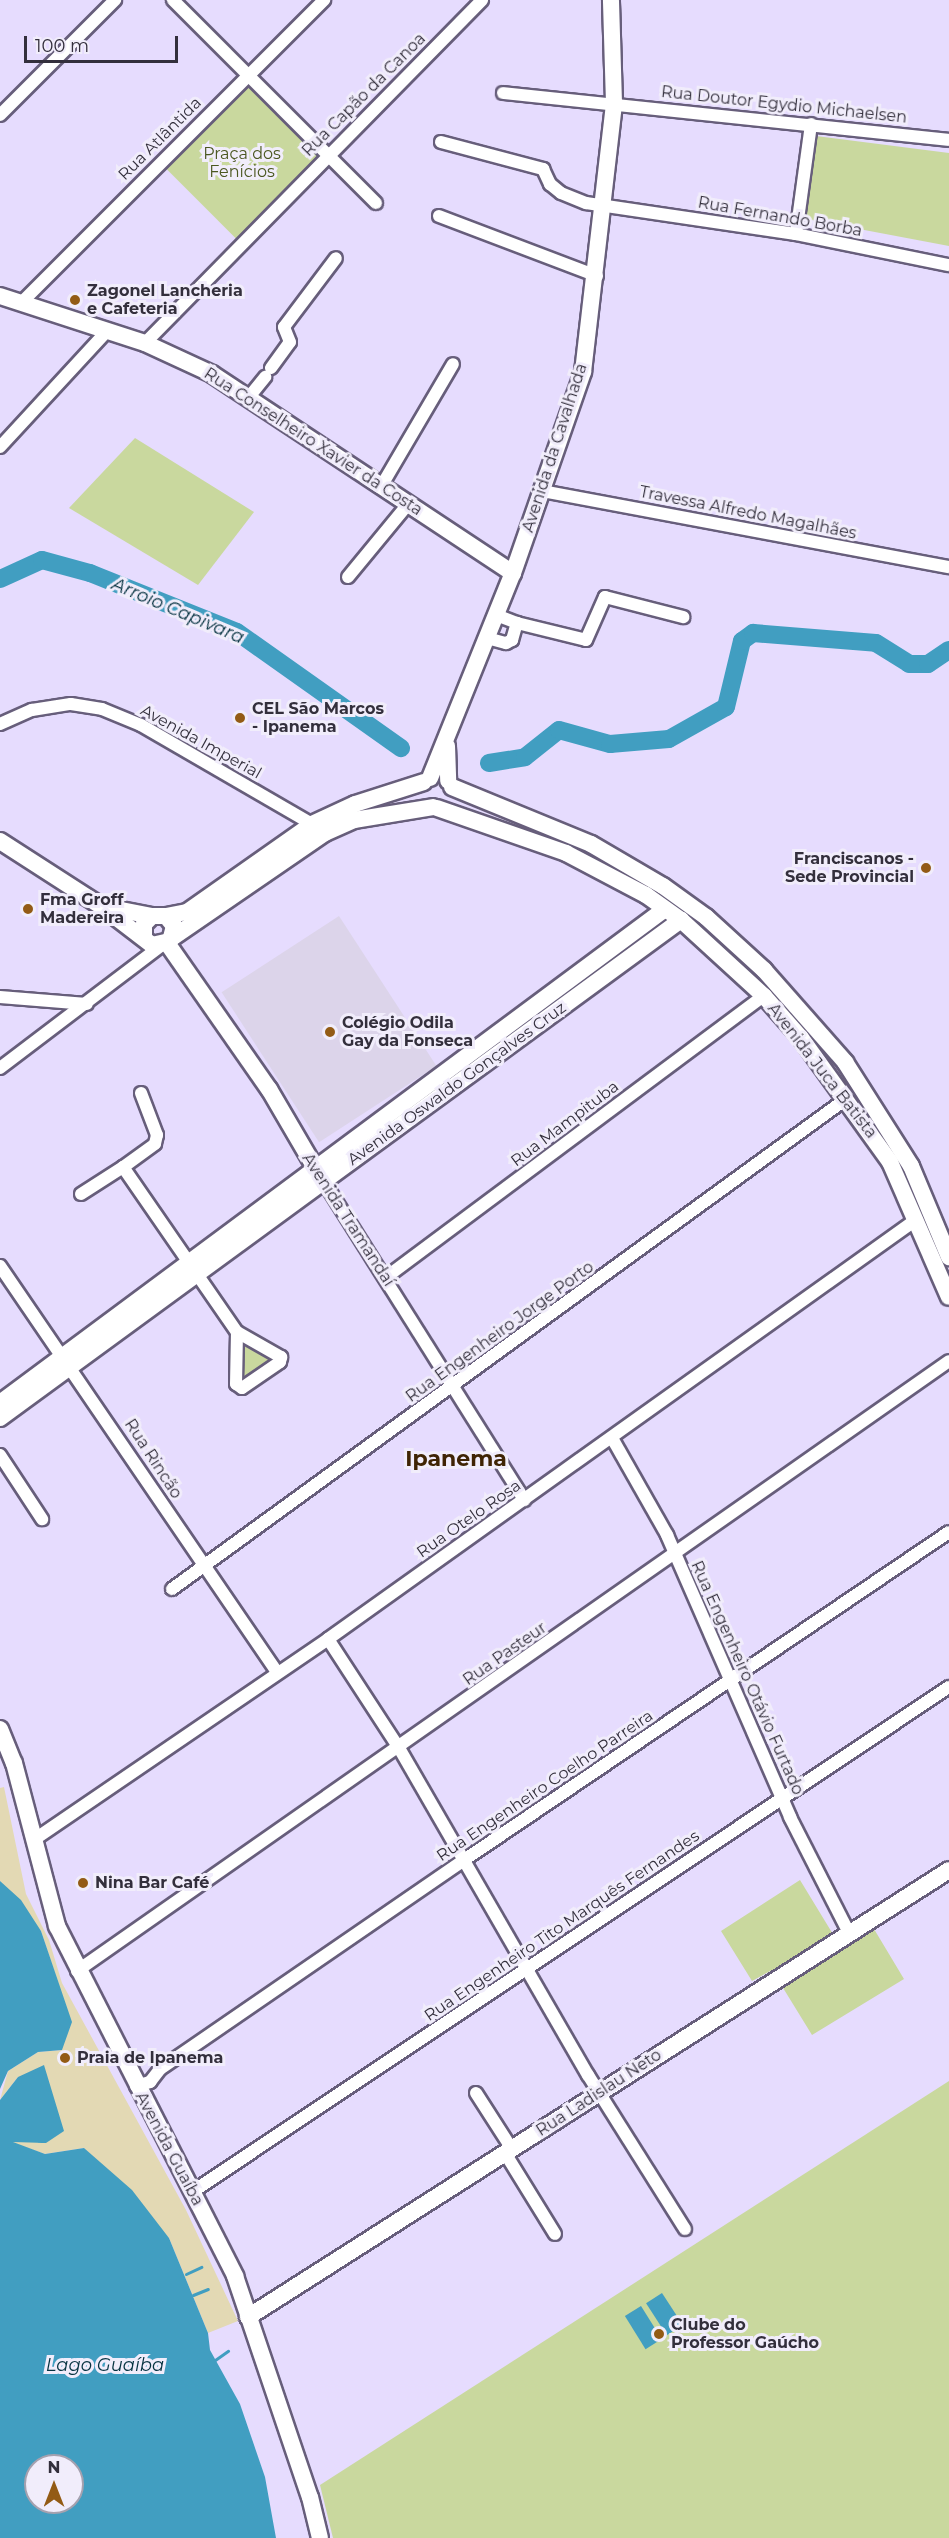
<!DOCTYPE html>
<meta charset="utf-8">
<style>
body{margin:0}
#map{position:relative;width:949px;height:2538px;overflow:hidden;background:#e6dcfe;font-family:Montserrat,sans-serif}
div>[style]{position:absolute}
.education>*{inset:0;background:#dcd4ea;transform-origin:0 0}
.green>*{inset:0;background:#c9d89e;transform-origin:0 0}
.sand>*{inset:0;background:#e3d9b4}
.water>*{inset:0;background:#419ec1;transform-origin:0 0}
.stream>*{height:3px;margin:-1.5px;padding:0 1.5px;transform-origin:1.5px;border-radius:1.5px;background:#419ec1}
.river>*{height:18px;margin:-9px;padding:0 9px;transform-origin:9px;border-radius:9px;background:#419ec1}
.roads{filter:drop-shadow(2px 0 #675e7b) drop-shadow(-2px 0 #675e7b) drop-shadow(0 2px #675e7b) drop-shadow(0 -2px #675e7b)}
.street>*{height:12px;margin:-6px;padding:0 6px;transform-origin:6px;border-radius:6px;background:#fff}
.secondary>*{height:16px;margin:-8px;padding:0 8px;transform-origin:8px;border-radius:8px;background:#fff}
.dots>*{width:16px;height:16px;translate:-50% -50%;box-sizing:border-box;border:3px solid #f1edfb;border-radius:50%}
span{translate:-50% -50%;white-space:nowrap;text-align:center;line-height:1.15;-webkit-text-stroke:6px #f1edfb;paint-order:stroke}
.street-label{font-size:16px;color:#332f3c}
.park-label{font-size:16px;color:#4b5720}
.poi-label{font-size:16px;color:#332f3c;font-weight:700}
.left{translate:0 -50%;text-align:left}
.right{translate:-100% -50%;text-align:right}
.water-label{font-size:18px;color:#053240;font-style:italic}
.district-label{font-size:22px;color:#3f2404;font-weight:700}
.north{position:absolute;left:24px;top:2454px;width:60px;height:60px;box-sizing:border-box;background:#f1edfb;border:2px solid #a5a1af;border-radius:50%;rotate:0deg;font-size:16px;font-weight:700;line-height:24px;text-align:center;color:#332f3c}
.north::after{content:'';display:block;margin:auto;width:21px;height:27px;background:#935b15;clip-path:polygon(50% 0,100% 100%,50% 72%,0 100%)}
.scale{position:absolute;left:24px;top:36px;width:154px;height:27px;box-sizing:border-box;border:3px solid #332f3c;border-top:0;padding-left:8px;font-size:18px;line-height:21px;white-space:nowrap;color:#332f3c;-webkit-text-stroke:4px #f1edfb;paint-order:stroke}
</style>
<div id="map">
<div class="education">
<div style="left:339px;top:916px;width:179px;height:140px;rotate:57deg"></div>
</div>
<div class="green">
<div style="left:249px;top:79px;width:105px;height:122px;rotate:45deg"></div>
<div style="clip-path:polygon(816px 136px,949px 153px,949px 246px,806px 219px)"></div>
<div style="clip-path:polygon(135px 438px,254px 512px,198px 585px,69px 508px)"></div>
<div style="clip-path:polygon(242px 1341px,274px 1359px,242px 1381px)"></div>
<div style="clip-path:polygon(800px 1880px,842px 1949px,874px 1929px,904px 1979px,812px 2035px,772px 1970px,752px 1981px,721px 1931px)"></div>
<div style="clip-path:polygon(949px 2081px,949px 2538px,333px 2538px,320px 2485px)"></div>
</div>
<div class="sand">
<div style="clip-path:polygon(4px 1787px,26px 1894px,49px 1940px,62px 1983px,186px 2210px,238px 2321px,208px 2333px,169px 2238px,84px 2148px,45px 2154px,10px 2142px,18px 2077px,0 2100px,8px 2071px,38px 2052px,62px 2050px,59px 1985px,41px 1931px,0 1881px,0 1788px)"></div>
</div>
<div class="water">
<div style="clip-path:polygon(0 1881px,21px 1900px,41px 1931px,72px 2022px,62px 2050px,38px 2052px,8px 2071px,0 2089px)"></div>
<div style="clip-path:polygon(evenodd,44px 2065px,64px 2131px,46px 2143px,13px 2142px,45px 2154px,84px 2148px,132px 2190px,169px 2238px,208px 2333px,210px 2350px,240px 2404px,265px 2477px,276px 2538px,0 2538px,0 2100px,18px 2077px,44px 2065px,36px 2466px,72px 2466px,72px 2502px,36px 2502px,36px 2466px)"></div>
<div style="left:662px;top:2293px;width:38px;height:19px;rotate:57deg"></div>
<div style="left:641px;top:2306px;width:39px;height:19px;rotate:58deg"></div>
</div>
<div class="stream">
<div style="left:186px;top:2274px;width:17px;rotate:-25deg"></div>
<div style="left:193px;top:2295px;width:16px;rotate:-22deg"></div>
<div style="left:215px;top:2360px;width:16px;rotate:-35deg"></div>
</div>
<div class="river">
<div style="left:0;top:579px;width:46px;rotate:-24.3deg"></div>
<div style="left:42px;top:560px;width:50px;rotate:15.2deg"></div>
<div style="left:90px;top:573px;width:158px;rotate:21.9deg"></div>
<div style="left:237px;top:632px;width:201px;rotate:35.3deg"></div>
<div style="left:489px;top:763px;width:36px;rotate:-9deg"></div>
<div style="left:525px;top:757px;width:43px;rotate:-38.5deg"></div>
<div style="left:559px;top:730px;width:53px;rotate:15.4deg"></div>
<div style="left:610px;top:744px;width:59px;rotate:-4.8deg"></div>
<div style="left:669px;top:739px;width:65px;rotate:-29.3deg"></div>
<div style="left:726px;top:707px;width:68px;rotate:-76.4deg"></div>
<div style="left:742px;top:641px;width:14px;rotate:-36deg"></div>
<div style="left:753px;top:633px;width:123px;rotate:4.6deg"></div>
<div style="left:876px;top:643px;width:39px;rotate:32deg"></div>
<div style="left:909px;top:664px;width:19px"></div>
<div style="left:928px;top:664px;width:25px;rotate:-34deg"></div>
</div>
<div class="roads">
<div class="street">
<div style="left:173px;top:0;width:287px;rotate:45deg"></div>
<div style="left:503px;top:93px;width:448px;rotate:6deg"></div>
<div style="left:0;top:115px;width:163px;rotate:-45deg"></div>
<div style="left:441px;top:142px;width:106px;rotate:14.8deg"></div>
<div style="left:543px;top:169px;width:17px;rotate:65deg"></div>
<div style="left:550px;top:184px;width:14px;rotate:39deg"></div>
<div style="left:561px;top:193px;width:27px;rotate:22deg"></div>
<div style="left:586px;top:203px;width:212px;rotate:8.4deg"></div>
<div style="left:796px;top:234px;width:156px;rotate:11.5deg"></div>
<div style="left:439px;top:216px;width:169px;rotate:20.8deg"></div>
<div style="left:796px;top:234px;width:111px;rotate:-82.2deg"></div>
<div style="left:21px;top:303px;width:429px;rotate:-45deg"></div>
<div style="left:145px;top:343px;width:481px;rotate:-45.5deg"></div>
<div style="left:271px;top:368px;width:32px;rotate:-54deg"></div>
<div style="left:290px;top:342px;width:16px;rotate:-112deg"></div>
<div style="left:284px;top:327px;width:86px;rotate:-53deg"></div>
<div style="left:249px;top:397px;width:26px;rotate:-51deg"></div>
<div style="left:0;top:447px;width:158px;rotate:-47.3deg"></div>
<div style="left:382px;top:485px;width:140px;rotate:-59.6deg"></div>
<div style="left:542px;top:491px;width:414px;rotate:10.6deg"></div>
<div style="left:348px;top:577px;width:96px;rotate:-50.5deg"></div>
<div style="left:517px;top:623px;width:71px;rotate:13.8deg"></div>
<div style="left:586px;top:640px;width:47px;rotate:-66.2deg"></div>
<div style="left:605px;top:597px;width:81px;rotate:14.4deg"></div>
<div style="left:487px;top:638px;width:20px;rotate:15deg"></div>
<div style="left:506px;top:643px;width:7px;rotate:-27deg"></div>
<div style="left:512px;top:640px;width:18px;rotate:-74deg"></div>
<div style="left:517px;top:623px;width:22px;rotate:-159deg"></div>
<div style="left:0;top:724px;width:35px;rotate:-24deg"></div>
<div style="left:32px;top:710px;width:39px;rotate:-9deg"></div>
<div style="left:71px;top:704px;width:31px;rotate:9deg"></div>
<div style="left:102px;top:709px;width:42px;rotate:22.3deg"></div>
<div style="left:141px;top:725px;width:198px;rotate:30.1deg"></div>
<div style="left:0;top:997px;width:87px;rotate:4.6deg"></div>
<div style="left:0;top:1068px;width:203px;rotate:-37.2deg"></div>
<div style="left:141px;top:1093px;width:45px;rotate:69.1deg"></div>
<div style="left:157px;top:1135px;width:9px;rotate:103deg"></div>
<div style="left:155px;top:1144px;width:39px;rotate:144deg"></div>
<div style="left:123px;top:1167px;width:201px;rotate:55.4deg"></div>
<div style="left:237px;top:1332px;width:51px;rotate:29.6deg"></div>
<div style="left:281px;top:1357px;width:5px;rotate:101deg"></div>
<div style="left:280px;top:1362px;width:46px;rotate:145.6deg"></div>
<div style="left:242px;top:1388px;width:7px;rotate:-146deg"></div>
<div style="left:236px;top:1384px;width:52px;rotate:-88.9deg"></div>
<div style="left:324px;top:1182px;width:376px;rotate:57.8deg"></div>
<div style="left:81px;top:1194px;width:50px;rotate:-32.7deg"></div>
<div style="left:0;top:1266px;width:491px;rotate:55.7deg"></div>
<div style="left:385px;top:1278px;width:472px;rotate:-36.7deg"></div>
<div style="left:612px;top:1438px;width:112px;rotate:60.4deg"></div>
<div style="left:667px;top:1535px;width:308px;rotate:66.4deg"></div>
<div style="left:790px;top:1817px;width:130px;rotate:63deg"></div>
<div style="left:0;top:1455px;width:77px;rotate:56.7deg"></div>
<div style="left:172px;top:1589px;width:833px;rotate:-36.02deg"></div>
<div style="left:328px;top:1639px;width:130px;rotate:56.9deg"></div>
<div style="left:399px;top:1748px;width:378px;rotate:60deg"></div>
<div style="left:588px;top:2075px;width:182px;rotate:57.8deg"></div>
<div style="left:35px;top:1839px;width:355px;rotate:-34.3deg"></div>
<div style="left:328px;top:1639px;width:723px;rotate:-35.49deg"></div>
<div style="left:77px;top:1971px;width:1064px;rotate:-34.97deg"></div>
<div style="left:136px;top:2086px;width:15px;rotate:-16deg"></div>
<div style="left:150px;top:2082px;width:16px;rotate:-52deg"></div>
<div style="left:160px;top:2069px;width:369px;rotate:-34.5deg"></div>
<div style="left:464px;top:1860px;width:585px;rotate:-34.07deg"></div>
<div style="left:476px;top:2093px;width:67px;rotate:57.3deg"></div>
<div style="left:505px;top:2153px;width:95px;rotate:58.3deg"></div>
<div style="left:192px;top:2192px;width:910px;rotate:-33.71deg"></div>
</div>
<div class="secondary">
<div style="left:0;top:296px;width:152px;rotate:18deg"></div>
<div style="left:145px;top:343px;width:74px;rotate:24.8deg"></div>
<div style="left:212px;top:374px;width:361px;rotate:33.5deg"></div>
<div style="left:447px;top:746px;width:35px;rotate:88deg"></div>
<div style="left:430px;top:778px;width:221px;rotate:-68deg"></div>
<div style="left:513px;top:573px;width:213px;rotate:-70.8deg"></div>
<div style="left:583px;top:372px;width:271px;rotate:-83.4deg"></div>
<div style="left:614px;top:103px;width:103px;rotate:-91.7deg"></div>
<div style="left:452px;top:787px;width:150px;rotate:22.3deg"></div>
<div style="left:591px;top:844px;width:83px;rotate:30.3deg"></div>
<div style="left:663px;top:886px;width:53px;rotate:35.8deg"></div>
<div style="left:706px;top:917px;width:79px;rotate:42.4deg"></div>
<div style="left:764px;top:970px;width:123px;rotate:48.6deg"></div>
<div style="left:845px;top:1062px;width:123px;rotate:57.6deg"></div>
<div style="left:911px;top:1166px;width:99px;rotate:67.3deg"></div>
<div style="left:437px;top:808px;width:137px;rotate:19.2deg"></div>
<div style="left:566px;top:853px;width:90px;rotate:27.7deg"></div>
<div style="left:646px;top:895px;width:43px;rotate:35.5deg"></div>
<div style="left:681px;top:920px;width:113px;rotate:42.5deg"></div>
<div style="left:764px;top:996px;width:56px;rotate:48.6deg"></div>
<div style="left:801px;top:1038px;width:153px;rotate:54.3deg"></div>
<div style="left:890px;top:1162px;width:147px;rotate:66.4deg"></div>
<div style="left:0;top:841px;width:120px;rotate:32.8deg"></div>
<div style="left:101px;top:906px;width:64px;rotate:37.4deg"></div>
<div style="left:152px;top:945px;width:18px;rotate:-13deg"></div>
<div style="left:170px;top:941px;width:16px;rotate:-75deg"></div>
<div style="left:174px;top:926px;width:13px;rotate:-129deg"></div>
<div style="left:166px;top:916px;width:14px;rotate:180deg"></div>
<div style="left:152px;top:916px;width:11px;rotate:135deg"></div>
<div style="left:144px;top:924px;width:13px;rotate:90deg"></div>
<div style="left:106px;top:907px;width:47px;rotate:11.1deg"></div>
<div style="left:166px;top:916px;width:21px;rotate:-11deg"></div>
<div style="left:187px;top:912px;width:153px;rotate:-35.1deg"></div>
<div style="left:312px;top:824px;width:47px;rotate:-24.9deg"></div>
<div style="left:355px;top:804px;width:72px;rotate:-17.7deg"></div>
<div style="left:172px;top:938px;width:186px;rotate:-34.5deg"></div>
<div style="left:325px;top:833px;width:32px;rotate:-24deg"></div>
<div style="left:354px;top:820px;width:80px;rotate:-9.3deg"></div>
<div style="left:167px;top:943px;width:178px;rotate:55.1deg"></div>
<div style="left:269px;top:1089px;width:103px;rotate:59.7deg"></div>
<div style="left:0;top:1403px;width:828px;rotate:-36.61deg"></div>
<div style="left:0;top:1418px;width:844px;rotate:-36.18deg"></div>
<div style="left:0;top:1729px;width:37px;rotate:68deg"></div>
<div style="left:14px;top:1763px;width:169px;rotate:75.2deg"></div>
<div style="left:57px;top:1926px;width:393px;rotate:63deg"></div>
<div style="left:235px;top:2276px;width:233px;rotate:71.3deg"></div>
<div style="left:310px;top:2497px;width:42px;rotate:76.3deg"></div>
<div style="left:248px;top:2317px;width:831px;rotate:-32.52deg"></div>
</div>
</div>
<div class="dots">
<div style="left:75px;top:300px;background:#935b15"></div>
<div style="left:240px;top:718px;background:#935b15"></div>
<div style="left:926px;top:868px;background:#935b15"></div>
<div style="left:28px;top:909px;background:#935b15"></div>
<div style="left:330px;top:1032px;background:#935b15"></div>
<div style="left:83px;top:1883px;background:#935b15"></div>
<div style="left:65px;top:2058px;background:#935b15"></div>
<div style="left:659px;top:2334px;background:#935b15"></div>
</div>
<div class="street-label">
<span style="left:364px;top:95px;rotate:-45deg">Rua Capão da Canoa</span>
<span style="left:784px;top:105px;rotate:6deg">Rua Doutor Egydio Michaelsen</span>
<span style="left:160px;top:139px;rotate:-45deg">Rua Atlântida</span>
<span style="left:780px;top:217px;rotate:10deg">Rua Fernando Borba</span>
<span style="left:313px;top:442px;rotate:33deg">Rua Conselheiro Xavier da Costa</span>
<span style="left:555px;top:448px;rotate:-72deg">Avenida da Cavalhada</span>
<span style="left:748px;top:513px;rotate:11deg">Travessa Alfredo Magalhães</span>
<span style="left:201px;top:742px;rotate:29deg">Avenida Imperial</span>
<span style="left:822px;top:1071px;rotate:52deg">Avenida Juca Batista</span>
<span style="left:457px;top:1084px;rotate:-36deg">Avenida Oswaldo Gonçalves Cruz</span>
<span style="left:565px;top:1124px;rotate:-37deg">Rua Mampituba</span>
<span style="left:348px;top:1220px;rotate:57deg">Avenida Tramandaí</span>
<span style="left:500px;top:1332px;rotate:-36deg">Rua Engenheiro Jorge Porto</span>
<span style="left:153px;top:1459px;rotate:57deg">Rua Rincão</span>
<span style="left:469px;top:1519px;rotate:-35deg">Rua Otelo Rosa</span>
<span style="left:505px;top:1654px;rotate:-35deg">Rua Pasteur</span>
<span style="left:747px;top:1678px;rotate:66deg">Rua Engenheiro Otávio Furtado</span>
<span style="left:545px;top:1786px;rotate:-34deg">Rua Engenheiro Coelho Parreira</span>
<span style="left:562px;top:1926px;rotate:-34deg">Rua Engenheiro Tito Marquês Fernandes</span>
<span style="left:599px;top:2093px;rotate:-33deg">Rua Ladislau Neto</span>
<span style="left:169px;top:2149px;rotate:62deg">Avenida Guaíba</span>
</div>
<div class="park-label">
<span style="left:242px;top:163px">Praça dos<br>Fenícios</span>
</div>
<div class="poi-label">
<span class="left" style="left:87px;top:300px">Zagonel Lancheria<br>e Cafeteria</span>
<span class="left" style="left:252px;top:718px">CEL São Marcos<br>- Ipanema</span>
<span class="right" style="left:914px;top:868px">Franciscanos -<br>Sede Provincial</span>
<span class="left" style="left:40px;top:909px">Fma Groff<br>Madereira</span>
<span class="left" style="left:342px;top:1032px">Colégio Odila<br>Gay da Fonseca</span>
<span class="left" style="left:95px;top:1883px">Nina Bar Café</span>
<span class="left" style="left:77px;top:2058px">Praia de Ipanema</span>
<span class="left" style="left:671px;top:2334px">Clube do<br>Professor Gaúcho</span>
</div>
<div class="water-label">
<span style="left:178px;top:611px;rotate:23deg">Arroio Capivara</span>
<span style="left:105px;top:2365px">Lago Guaíba</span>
</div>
<div class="district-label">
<span style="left:456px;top:1459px">Ipanema</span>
</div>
<div class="north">N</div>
<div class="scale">100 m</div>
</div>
